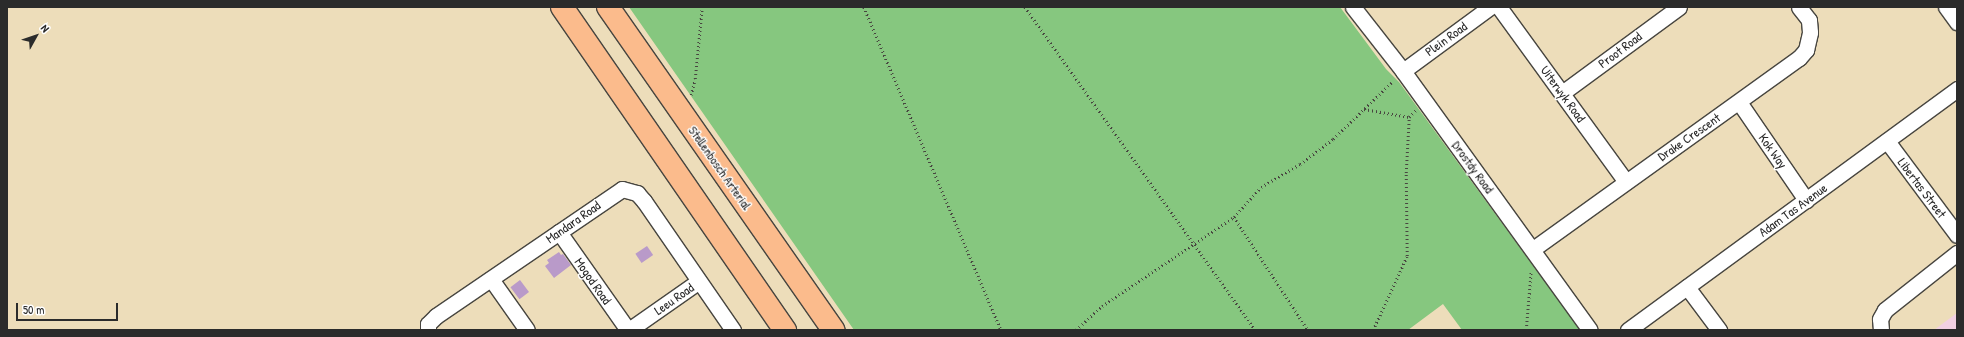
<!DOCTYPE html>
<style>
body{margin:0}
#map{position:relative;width:1964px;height:337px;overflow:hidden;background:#edddba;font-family:"Patrick Hand",sans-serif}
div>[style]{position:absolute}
.built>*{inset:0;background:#f1d0e2}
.green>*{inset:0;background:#86c77f}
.building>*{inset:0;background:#b99ac9;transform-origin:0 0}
.path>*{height:2.5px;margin-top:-1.25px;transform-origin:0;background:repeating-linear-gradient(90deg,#484640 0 1px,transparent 0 4px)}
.roads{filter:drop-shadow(1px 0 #484640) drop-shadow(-1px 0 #484640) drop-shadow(0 1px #484640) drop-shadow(0 -1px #484640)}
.minor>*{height:15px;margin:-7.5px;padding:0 7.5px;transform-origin:7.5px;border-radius:7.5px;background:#fff}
.primary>*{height:22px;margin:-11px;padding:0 11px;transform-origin:11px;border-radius:11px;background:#fbbb8c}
span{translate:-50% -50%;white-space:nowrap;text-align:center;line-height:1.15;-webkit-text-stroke:3px #fff;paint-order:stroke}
.street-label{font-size:13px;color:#2b2b2b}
.frame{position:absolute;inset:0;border:8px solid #2b2b2b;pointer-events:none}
.north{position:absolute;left:16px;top:16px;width:40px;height:40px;-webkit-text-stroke:3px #fff;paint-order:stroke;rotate:50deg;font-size:11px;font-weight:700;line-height:16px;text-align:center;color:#2b2b2b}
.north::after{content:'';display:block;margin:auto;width:14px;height:18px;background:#2b2b2b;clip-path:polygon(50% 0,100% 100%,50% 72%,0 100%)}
.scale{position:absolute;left:16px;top:303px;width:102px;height:18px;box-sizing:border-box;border:2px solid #2b2b2b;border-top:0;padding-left:5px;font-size:12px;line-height:14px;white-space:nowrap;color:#2b2b2b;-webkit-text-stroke:3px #fff;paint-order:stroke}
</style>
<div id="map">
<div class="built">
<div style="clip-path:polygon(1957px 313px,1957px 330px,1934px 330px)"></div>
</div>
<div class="green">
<div style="clip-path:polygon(629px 7px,1340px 7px,1386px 69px,1399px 82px,1580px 330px,1462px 330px,1443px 304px,1408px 330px,854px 330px)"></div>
</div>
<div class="building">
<div style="left:647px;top:246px;width:11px;height:14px;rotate:56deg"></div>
<div style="clip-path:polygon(559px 252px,561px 255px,563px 254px,571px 265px,554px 278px,545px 266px,549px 263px,547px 260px)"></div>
<div style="left:520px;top:280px;width:15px;height:12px;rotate:53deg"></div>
</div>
<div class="path">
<div style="left:864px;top:7px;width:351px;rotate:67deg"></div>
<div style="left:1025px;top:7px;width:397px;rotate:54.5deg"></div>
<div style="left:691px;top:95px;width:16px;rotate:-76deg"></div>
<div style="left:695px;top:79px;width:72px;rotate:-84.4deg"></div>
<div style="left:1364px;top:109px;width:46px;rotate:10.1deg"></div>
<div style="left:1234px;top:217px;width:135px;rotate:56.8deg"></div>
<div style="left:1076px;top:330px;width:35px;rotate:-43deg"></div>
<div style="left:1102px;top:306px;width:159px;rotate:-34deg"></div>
<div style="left:1234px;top:217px;width:40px;rotate:-48deg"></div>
<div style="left:1261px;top:187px;width:45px;rotate:-30.5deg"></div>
<div style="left:1300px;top:164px;width:41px;rotate:-37.1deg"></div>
<div style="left:1333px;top:139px;width:83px;rotate:-44deg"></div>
<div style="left:1373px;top:330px;width:81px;rotate:-65.3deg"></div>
<div style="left:1407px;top:256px;width:83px;rotate:-90.7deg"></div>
<div style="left:1406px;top:173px;width:56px;rotate:-86.9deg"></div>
<div style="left:1409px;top:117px;width:10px;rotate:-45deg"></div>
<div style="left:1526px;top:330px;width:59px;rotate:-85.2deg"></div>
</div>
<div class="roads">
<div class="minor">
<div style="left:1353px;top:7px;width:81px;rotate:52deg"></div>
<div style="left:1403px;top:71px;width:319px;rotate:54.2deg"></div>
<div style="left:1499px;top:7px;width:216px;rotate:54deg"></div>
<div style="left:1946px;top:7px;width:19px;rotate:54deg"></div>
<div style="left:1403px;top:71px;width:108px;rotate:-36.3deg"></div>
<div style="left:1562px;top:93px;width:145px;rotate:-36.3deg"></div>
<div style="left:1739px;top:102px;width:119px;rotate:55.6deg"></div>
<div style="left:1887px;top:141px;width:117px;rotate:53.3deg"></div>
<div style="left:559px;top:232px;width:120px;rotate:54.9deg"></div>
<div style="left:1533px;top:249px;width:327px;rotate:-35.7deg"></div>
<div style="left:1799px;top:58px;width:11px;rotate:-49deg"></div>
<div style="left:1806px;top:50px;width:18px;rotate:-77deg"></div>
<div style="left:1810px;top:32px;width:12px;rotate:-95deg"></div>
<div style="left:1809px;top:20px;width:16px;rotate:-128deg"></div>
<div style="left:491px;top:279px;width:62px;rotate:54.8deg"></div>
<div style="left:1687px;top:287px;width:54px;rotate:53.3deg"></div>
<div style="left:428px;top:330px;width:6px;rotate:-90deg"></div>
<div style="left:428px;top:324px;width:11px;rotate:-45deg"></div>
<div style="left:436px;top:316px;width:225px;rotate:-34.3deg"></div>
<div style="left:622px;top:189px;width:16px;rotate:15deg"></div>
<div style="left:637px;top:193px;width:11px;rotate:49deg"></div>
<div style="left:644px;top:201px;width:157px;rotate:55.4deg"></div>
<div style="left:629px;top:330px;width:85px;rotate:-35deg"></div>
<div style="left:1628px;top:330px;width:408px;rotate:-36.2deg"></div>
<div style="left:1881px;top:330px;width:11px;rotate:-95deg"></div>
<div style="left:1880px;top:319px;width:10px;rotate:-61deg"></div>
<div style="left:1885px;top:310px;width:92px;rotate:-38.4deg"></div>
</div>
<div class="primary">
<div style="left:562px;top:7px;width:393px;rotate:55.4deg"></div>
<div style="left:608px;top:7px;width:394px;rotate:55.1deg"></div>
</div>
</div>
<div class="street-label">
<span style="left:1446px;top:39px;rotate:-36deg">Plein Road</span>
<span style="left:1620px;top:50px;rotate:-37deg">Proot Road</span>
<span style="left:1563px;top:94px;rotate:54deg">Uiterwyk Road</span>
<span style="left:1689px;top:137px;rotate:-35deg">Drake Crescent</span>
<span style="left:1773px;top:151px;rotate:55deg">Kok Way</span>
<span style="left:1473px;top:167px;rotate:54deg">Drostdy Road</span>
<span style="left:720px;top:168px;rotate:55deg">Stellenbosch Arterial</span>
<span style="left:1922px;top:188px;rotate:53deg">Libertas Street</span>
<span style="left:1793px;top:210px;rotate:-36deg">Adam Tas Avenue</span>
<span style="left:573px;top:222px;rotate:-35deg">Mandara Road</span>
<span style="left:593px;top:281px;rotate:55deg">Mogod Road</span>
<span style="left:674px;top:299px;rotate:-35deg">Leeu Road</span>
</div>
<div class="frame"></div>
<div class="north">N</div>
<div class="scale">50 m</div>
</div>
